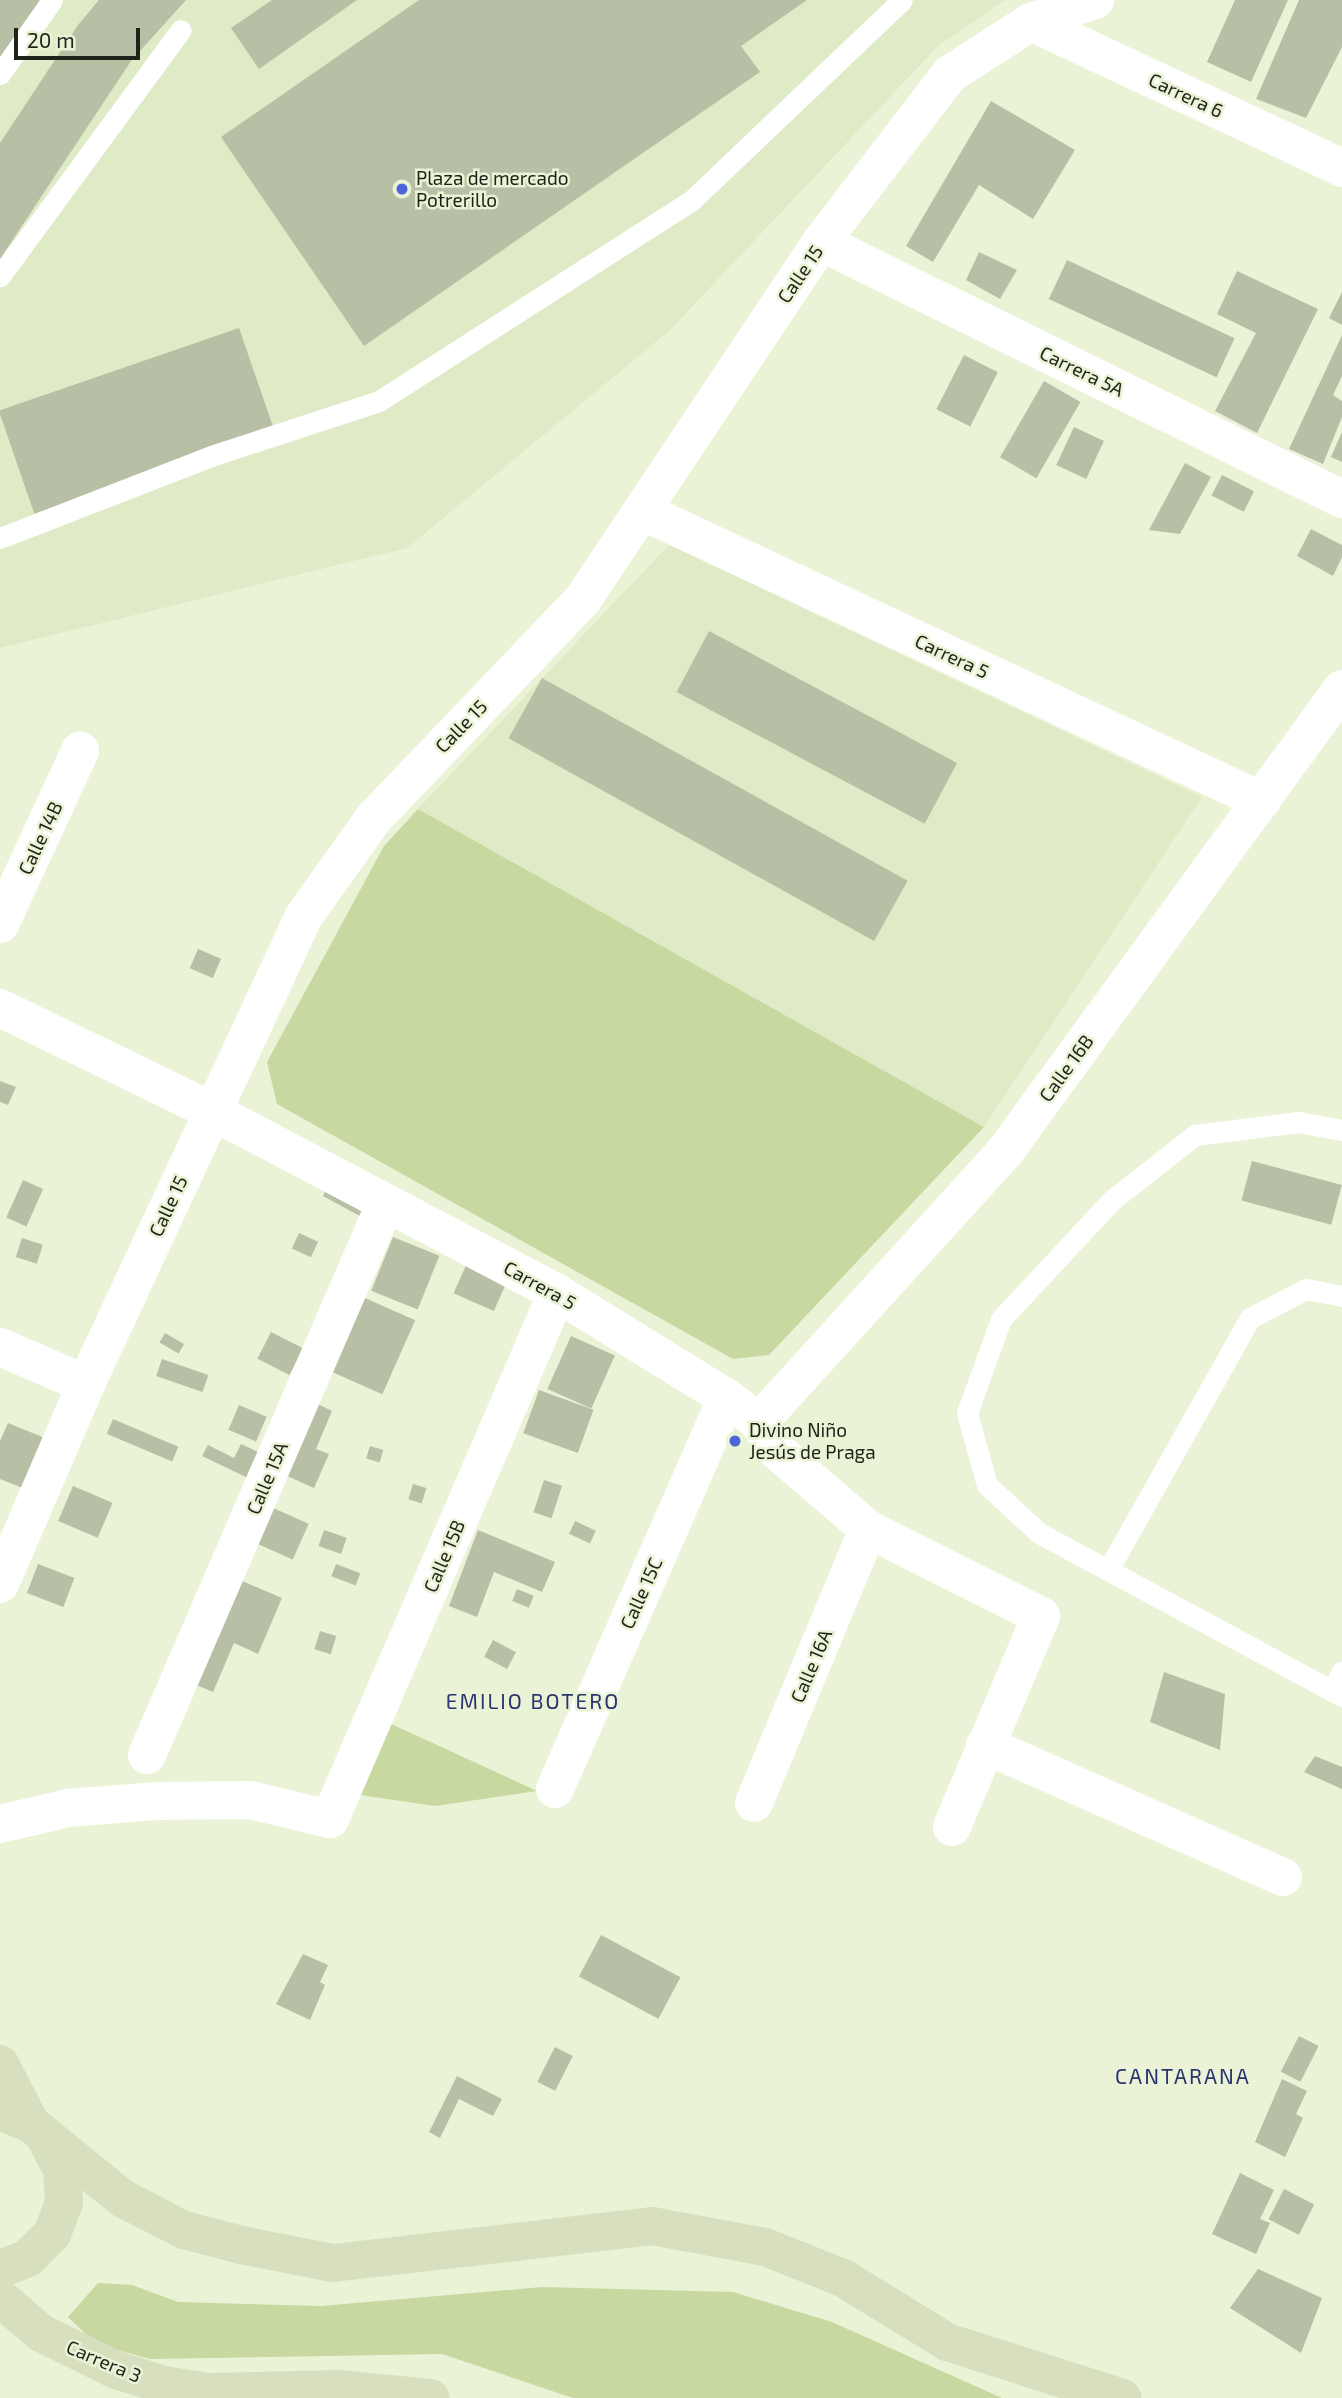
<!DOCTYPE html>
<meta charset="utf-8">
<style>
body{margin:0}
#map{position:relative;width:1342px;height:2398px;overflow:hidden;background:#eaf3d6;font-family:"Exo 2",sans-serif}
div>[style]{position:absolute}
.built>*{inset:0;background:#dfeac6}
.green>*{inset:0;background:#c7d8a1}
.building>*{inset:0;background:#b7c0a4;transform-origin:0 0}
.lane>*{height:21px;margin:-10.5px;padding:0 10.5px;transform-origin:10.5px;border-radius:10.5px;background:#fff}
.street>*{height:38px;margin:-19px;padding:0 19px;transform-origin:19px;border-radius:19px;background:#fff}
.secondary>*{height:38px;margin:-19px;padding:0 19px;transform-origin:19px;border-radius:19px;background:#d7dfbe}
.dots>*{width:19px;height:19px;translate:-50% -50%;box-sizing:border-box;border:4px solid #eaf3d6;border-radius:50%}
span{translate:-50% -50%;white-space:nowrap;text-align:center;line-height:1.15;-webkit-text-stroke:5px #eaf3d6;paint-order:stroke}
.street-label{font-size:19px;color:#1f2218}
.poi-label{font-size:19px;color:#1f2218}
.left{translate:0 -50%;text-align:left}
.neighbourhood-label{font-size:21px;color:#29356f;letter-spacing:2px}
.scale{position:absolute;left:14px;top:28px;width:126px;height:32px;box-sizing:border-box;border:4px solid #1f2218;border-top:0;padding-left:9px;font-size:21px;line-height:24px;white-space:nowrap;color:#1f2218;-webkit-text-stroke:5px #eaf3d6;paint-order:stroke}
</style>
<div id="map">
<div class="built">
<div style="clip-path:polygon(0 0,1005px 0,938px 46px,669px 331px,407px 548px,0 648px)"></div>
<div style="clip-path:polygon(669px 545px,1202px 797px,984px 1127px,418px 809px)"></div>
</div>
<div class="green">
<div style="clip-path:polygon(418px 809px,984px 1127px,769px 1355px,733px 1359px,277px 1104px,267px 1062px,384px 846px)"></div>
<div style="clip-path:polygon(387px 1722px,537px 1791px,435px 1806px,360px 1795px)"></div>
<div style="clip-path:polygon(98px 2283px,132px 2285px,178px 2302px,321px 2306px,542px 2287px,733px 2292px,832px 2322px,1002px 2398px,573px 2398px,442px 2354px,150px 2359px,96px 2344px,68px 2317px)"></div>
</div>
<div class="building">
<div style="clip-path:polygon(0 0,42px 0,0 61px)"></div>
<div style="clip-path:polygon(99px 0,186px 0,131px 61px,0 259px,0 143px,78px 25px)"></div>
<div style="clip-path:polygon(272px 0,357px 0,259px 69px,231px 28px)"></div>
<div style="clip-path:polygon(419px 0,807px 0,741px 46px,760px 72px,364px 346px,221px 137px)"></div>
<div style="clip-path:polygon(1235px 0,1288px 0,1251px 82px,1207px 62px)"></div>
<div style="clip-path:polygon(1299px 0,1342px 0,1342px 47px,1306px 118px,1256px 99px)"></div>
<div style="clip-path:polygon(991px 101px,1075px 150px,1033px 219px,979px 185px,933px 262px,906px 246px)"></div>
<div style="clip-path:polygon(979px 252px,1017px 270px,1000px 299px,966px 280px)"></div>
<div style="left:1067px;top:260px;width:185px;height:43px;rotate:25deg"></div>
<div style="clip-path:polygon(1237px 271px,1318px 309px,1257px 433px,1215px 411px,1256px 333px,1217px 314px)"></div>
<div style="clip-path:polygon(1342px 292px,1342px 325px,1329px 318px)"></div>
<div style="left:239px;top:328px;width:109px;height:254px;rotate:71deg"></div>
<div style="clip-path:polygon(1342px 335px,1342px 376px,1333px 395px,1342px 401px,1342px 417px,1323px 464px,1289px 449px)"></div>
<div style="left:964px;top:355px;width:38px;height:61px;rotate:27deg"></div>
<div style="left:1044px;top:381px;width:42px;height:88px;rotate:30deg"></div>
<div style="left:1074px;top:427px;width:33px;height:42px;rotate:25deg"></div>
<div style="clip-path:polygon(1342px 432px,1342px 462px,1331px 457px)"></div>
<div style="clip-path:polygon(1185px 463px,1211px 477px,1180px 534px,1149px 530px)"></div>
<div style="left:1222px;top:475px;width:36px;height:23px;rotate:27deg"></div>
<div style="clip-path:polygon(1311px 529px,1342px 545px,1342px 557px,1333px 576px,1297px 556px)"></div>
<div style="left:709px;top:631px;width:281px;height:69px;rotate:28deg"></div>
<div style="left:542px;top:678px;width:418px;height:69px;rotate:29deg"></div>
<div style="left:198px;top:949px;width:25px;height:21px;rotate:23deg"></div>
<div style="clip-path:polygon(0 1081px,16px 1087px,8px 1105px,0 1102px)"></div>
<div style="left:1252px;top:1161px;width:93px;height:41px;rotate:15deg"></div>
<div style="left:23px;top:1180px;width:22px;height:41px;rotate:24deg"></div>
<div style="clip-path:polygon(329px 1183px,369px 1204px,367px 1220px,323px 1196px)"></div>
<div style="left:299px;top:1233px;width:21px;height:17px;rotate:25deg"></div>
<div style="left:393px;top:1237px;width:50px;height:58px;rotate:22deg"></div>
<div style="left:22px;top:1238px;width:22px;height:20px;rotate:18deg"></div>
<div style="left:467px;top:1263px;width:44px;height:33px;rotate:24deg"></div>
<div style="left:365px;top:1298px;width:55px;height:81px;rotate:24deg"></div>
<div style="left:271px;top:1332px;width:36px;height:30px;rotate:27deg"></div>
<div style="left:165px;top:1333px;width:22px;height:11px;rotate:30deg"></div>
<div style="left:571px;top:1336px;width:48px;height:58px;rotate:24deg"></div>
<div style="left:162px;top:1359px;width:49px;height:18px;rotate:19deg"></div>
<div style="left:539px;top:1390px;width:58px;height:46px;rotate:20deg"></div>
<div style="clip-path:polygon(316px 1403px,332px 1411px,316px 1449px,329px 1454px,314px 1488px,285px 1475px)"></div>
<div style="left:239px;top:1405px;width:30px;height:27px;rotate:23deg"></div>
<div style="left:113px;top:1419px;width:71px;height:16px;rotate:23deg"></div>
<div style="clip-path:polygon(8px 1423px,45px 1438px,25px 1489px,0 1479px,0 1441px)"></div>
<div style="clip-path:polygon(241px 1444px,260px 1453px,248px 1478px,202px 1456px,208px 1445px,234px 1458px)"></div>
<div style="left:370px;top:1446px;width:14px;height:13px;rotate:17deg"></div>
<div style="left:544px;top:1480px;width:19px;height:34px;rotate:18deg"></div>
<div style="left:413px;top:1484px;width:14px;height:16px;rotate:17deg"></div>
<div style="left:73px;top:1486px;width:43px;height:38px;rotate:23deg"></div>
<div style="left:273px;top:1508px;width:39px;height:39px;rotate:24deg"></div>
<div style="left:575px;top:1521px;width:23px;height:14px;rotate:25deg"></div>
<div style="left:324px;top:1530px;width:24px;height:17px;rotate:19deg"></div>
<div style="clip-path:polygon(478px 1530px,555px 1562px,542px 1592px,494px 1572px,477px 1617px,449px 1606px)"></div>
<div style="left:38px;top:1564px;width:39px;height:31px;rotate:21deg"></div>
<div style="left:336px;top:1564px;width:26px;height:13px;rotate:21deg"></div>
<div style="clip-path:polygon(242px 1581px,282px 1598px,258px 1654px,234px 1643px,213px 1692px,189px 1682px)"></div>
<div style="left:517px;top:1589px;width:18px;height:13px;rotate:22deg"></div>
<div style="left:320px;top:1631px;width:17px;height:19px;rotate:17deg"></div>
<div style="left:493px;top:1640px;width:26px;height:19px;rotate:28deg"></div>
<div style="clip-path:polygon(1164px 1672px,1225px 1694px,1220px 1750px,1150px 1722px)"></div>
<div style="clip-path:polygon(1315px 1756px,1342px 1767px,1342px 1789px,1304px 1772px)"></div>
<div style="left:601px;top:1935px;width:90px;height:47px;rotate:28deg"></div>
<div style="clip-path:polygon(303px 1954px,328px 1965px,320px 1982px,325px 1985px,310px 2020px,276px 2004px)"></div>
<div style="left:1299px;top:2036px;width:22px;height:40px;rotate:27deg"></div>
<div style="left:555px;top:2047px;width:20px;height:39px;rotate:27deg"></div>
<div style="clip-path:polygon(457px 2076px,502px 2099px,493px 2116px,459px 2099px,440px 2138px,429px 2132px)"></div>
<div style="clip-path:polygon(1282px 2079px,1307px 2091px,1296px 2114px,1303px 2118px,1285px 2157px,1255px 2142px)"></div>
<div style="clip-path:polygon(1240px 2173px,1274px 2190px,1260px 2219px,1270px 2223px,1256px 2254px,1212px 2234px)"></div>
<div style="left:1284px;top:2189px;width:34px;height:34px;rotate:27deg"></div>
<div style="clip-path:polygon(1258px 2269px,1322px 2298px,1301px 2353px,1230px 2308px)"></div>
</div>
<div class="lane">
<div style="left:0;top:74px;width:90px;rotate:-54.9deg"></div>
<div style="left:0;top:276px;width:305px;rotate:-53.7deg"></div>
<div style="left:0;top:538px;width:226px;rotate:-21.2deg"></div>
<div style="left:211px;top:456px;width:177px;rotate:-18.1deg"></div>
<div style="left:379px;top:401px;width:371px;rotate:-32.7deg"></div>
<div style="left:691px;top:201px;width:291px;rotate:-43.6deg"></div>
<div style="left:1342px;top:1130px;width:45px;rotate:-169.7deg"></div>
<div style="left:1298px;top:1122px;width:104px;rotate:172.8deg"></div>
<div style="left:1195px;top:1135px;width:105px;rotate:141.9deg"></div>
<div style="left:1112px;top:1200px;width:163px;rotate:133deg"></div>
<div style="left:1001px;top:1319px;width:100px;rotate:109.9deg"></div>
<div style="left:967px;top:1413px;width:75px;rotate:74.5deg"></div>
<div style="left:987px;top:1485px;width:71px;rotate:42.7deg"></div>
<div style="left:1039px;top:1533px;width:344px;rotate:28.3deg"></div>
<div style="left:1108px;top:1570px;width:289px;rotate:-60.6deg"></div>
<div style="left:1250px;top:1318px;width:63px;rotate:-27.4deg"></div>
<div style="left:1306px;top:1289px;width:37px;rotate:11deg"></div>
<div style="left:1332px;top:1691px;width:22px;rotate:-63deg"></div>
</div>
<div class="street">
<div style="left:1031px;top:22px;width:344px;rotate:25.1deg"></div>
<div style="left:821px;top:242px;width:581px;rotate:26.26deg"></div>
<div style="left:642px;top:511px;width:684px;rotate:25.07deg"></div>
<div style="left:0;top:924px;width:191px;rotate:-65.2deg"></div>
<div style="left:0;top:1008px;width:236px;rotate:25.9deg"></div>
<div style="left:212px;top:1111px;width:390px;rotate:27.8deg"></div>
<div style="left:557px;top:1293px;width:200px;rotate:31.7deg"></div>
<div style="left:727px;top:1398px;width:40px;rotate:37deg"></div>
<div style="left:759px;top:1422px;width:33px;rotate:59deg"></div>
<div style="left:776px;top:1450px;width:121px;rotate:40.7deg"></div>
<div style="left:868px;top:1529px;width:194px;rotate:26.7deg"></div>
<div style="left:1041px;top:1616px;width:229px;rotate:112.9deg"></div>
<div style="left:0;top:1347px;width:94px;rotate:23.3deg"></div>
<div style="left:759px;top:1422px;width:364px;rotate:-47.7deg"></div>
<div style="left:1004px;top:1153px;width:574px;rotate:-53.93deg"></div>
<div style="left:0;top:1584px;width:218px;rotate:-66.7deg"></div>
<div style="left:86px;top:1384px;width:516px;rotate:-65.02deg"></div>
<div style="left:304px;top:916px;width:120px;rotate:-54.5deg"></div>
<div style="left:374px;top:818px;width:303px;rotate:-46.3deg"></div>
<div style="left:583px;top:599px;width:429px;rotate:-56.3deg"></div>
<div style="left:821px;top:242px;width:212px;rotate:-52.5deg"></div>
<div style="left:950px;top:74px;width:96px;rotate:-32.7deg"></div>
<div style="left:1031px;top:22px;width:68px;rotate:-19deg"></div>
<div style="left:985px;top:1745px;width:326px;rotate:23.9deg"></div>
<div style="left:147px;top:1755px;width:602px;rotate:-66.63deg"></div>
<div style="left:555px;top:1789px;width:427px;rotate:-66.3deg"></div>
<div style="left:754px;top:1803px;width:297px;rotate:-67.4deg"></div>
<div style="left:0;top:1824px;width:70px;rotate:-13.2deg"></div>
<div style="left:68px;top:1808px;width:89px;rotate:-4.5deg"></div>
<div style="left:157px;top:1801px;width:93px;rotate:-0.6deg"></div>
<div style="left:250px;top:1800px;width:82px;rotate:13.4deg"></div>
<div style="left:330px;top:1819px;width:573px;rotate:-66.66deg"></div>
</div>
<div class="secondary">
<div style="left:0;top:2064px;width:68px;rotate:62.7deg"></div>
<div style="left:0;top:2111px;width:34px;rotate:23deg"></div>
<div style="left:31px;top:2124px;width:117px;rotate:39.1deg"></div>
<div style="left:122px;top:2198px;width:70px;rotate:27.3deg"></div>
<div style="left:184px;top:2230px;width:59px;rotate:14.7deg"></div>
<div style="left:241px;top:2245px;width:94px;rotate:11.1deg"></div>
<div style="left:333px;top:2263px;width:321px;rotate:-6.6deg"></div>
<div style="left:652px;top:2226px;width:115px;rotate:10.5deg"></div>
<div style="left:765px;top:2247px;width:84px;rotate:21.7deg"></div>
<div style="left:843px;top:2278px;width:122px;rotate:31.6deg"></div>
<div style="left:947px;top:2342px;width:184px;rotate:17.7deg"></div>
<div style="left:0;top:2269px;width:30px;rotate:-21deg"></div>
<div style="left:28px;top:2258px;width:34px;rotate:-45deg"></div>
<div style="left:52px;top:2234px;width:33px;rotate:-69deg"></div>
<div style="left:64px;top:2203px;width:33px;rotate:-93deg"></div>
<div style="left:62px;top:2170px;width:34px;rotate:-117deg"></div>
<div style="left:0;top:2298px;width:54px;rotate:40.5deg"></div>
<div style="left:41px;top:2333px;width:84px;rotate:26.3deg"></div>
<div style="left:116px;top:2370px;width:50px;rotate:17.4deg"></div>
<div style="left:164px;top:2385px;width:45px;rotate:9deg"></div>
<div style="left:208px;top:2392px;width:130px;rotate:-1.3deg"></div>
<div style="left:338px;top:2389px;width:93px;rotate:5.5deg"></div>
</div>
<div class="dots">
<div style="left:402px;top:189px;background:#4e64d9"></div>
<div style="left:735px;top:1441px;background:#4e64d9"></div>
</div>
<div class="street-label">
<span style="left:1186px;top:95px;rotate:25deg">Carrera 6</span>
<span style="left:800px;top:274px;rotate:-56deg">Calle 15</span>
<span style="left:1082px;top:371px;rotate:26deg">Carrera 5A</span>
<span style="left:952px;top:656px;rotate:25deg">Carrera 5</span>
<span style="left:461px;top:726px;rotate:-46deg">Calle 15</span>
<span style="left:40px;top:838px;rotate:-65deg">Calle 14B</span>
<span style="left:1066px;top:1068px;rotate:-54deg">Calle 16B</span>
<span style="left:168px;top:1206px;rotate:-65deg">Calle 15</span>
<span style="left:540px;top:1285px;rotate:29deg">Carrera 5</span>
<span style="left:267px;top:1478px;rotate:-67deg">Calle 15A</span>
<span style="left:444px;top:1556px;rotate:-67deg">Calle 15B</span>
<span style="left:641px;top:1593px;rotate:-66deg">Calle 15C</span>
<span style="left:811px;top:1666px;rotate:-67deg">Calle 16A</span>
<span style="left:104px;top:2361px;rotate:23deg">Carrera 3</span>
</div>
<div class="poi-label">
<span class="left" style="left:416px;top:189px">Plaza de mercado<br>Potrerillo</span>
<span class="left" style="left:749px;top:1441px">Divino Niño<br>Jesús de Praga</span>
</div>
<div class="neighbourhood-label">
<span style="left:533px;top:1701px">EMILIO BOTERO</span>
<span style="left:1183px;top:2076px">CANTARANA</span>
</div>
<div class="scale">20 m</div>
</div>
